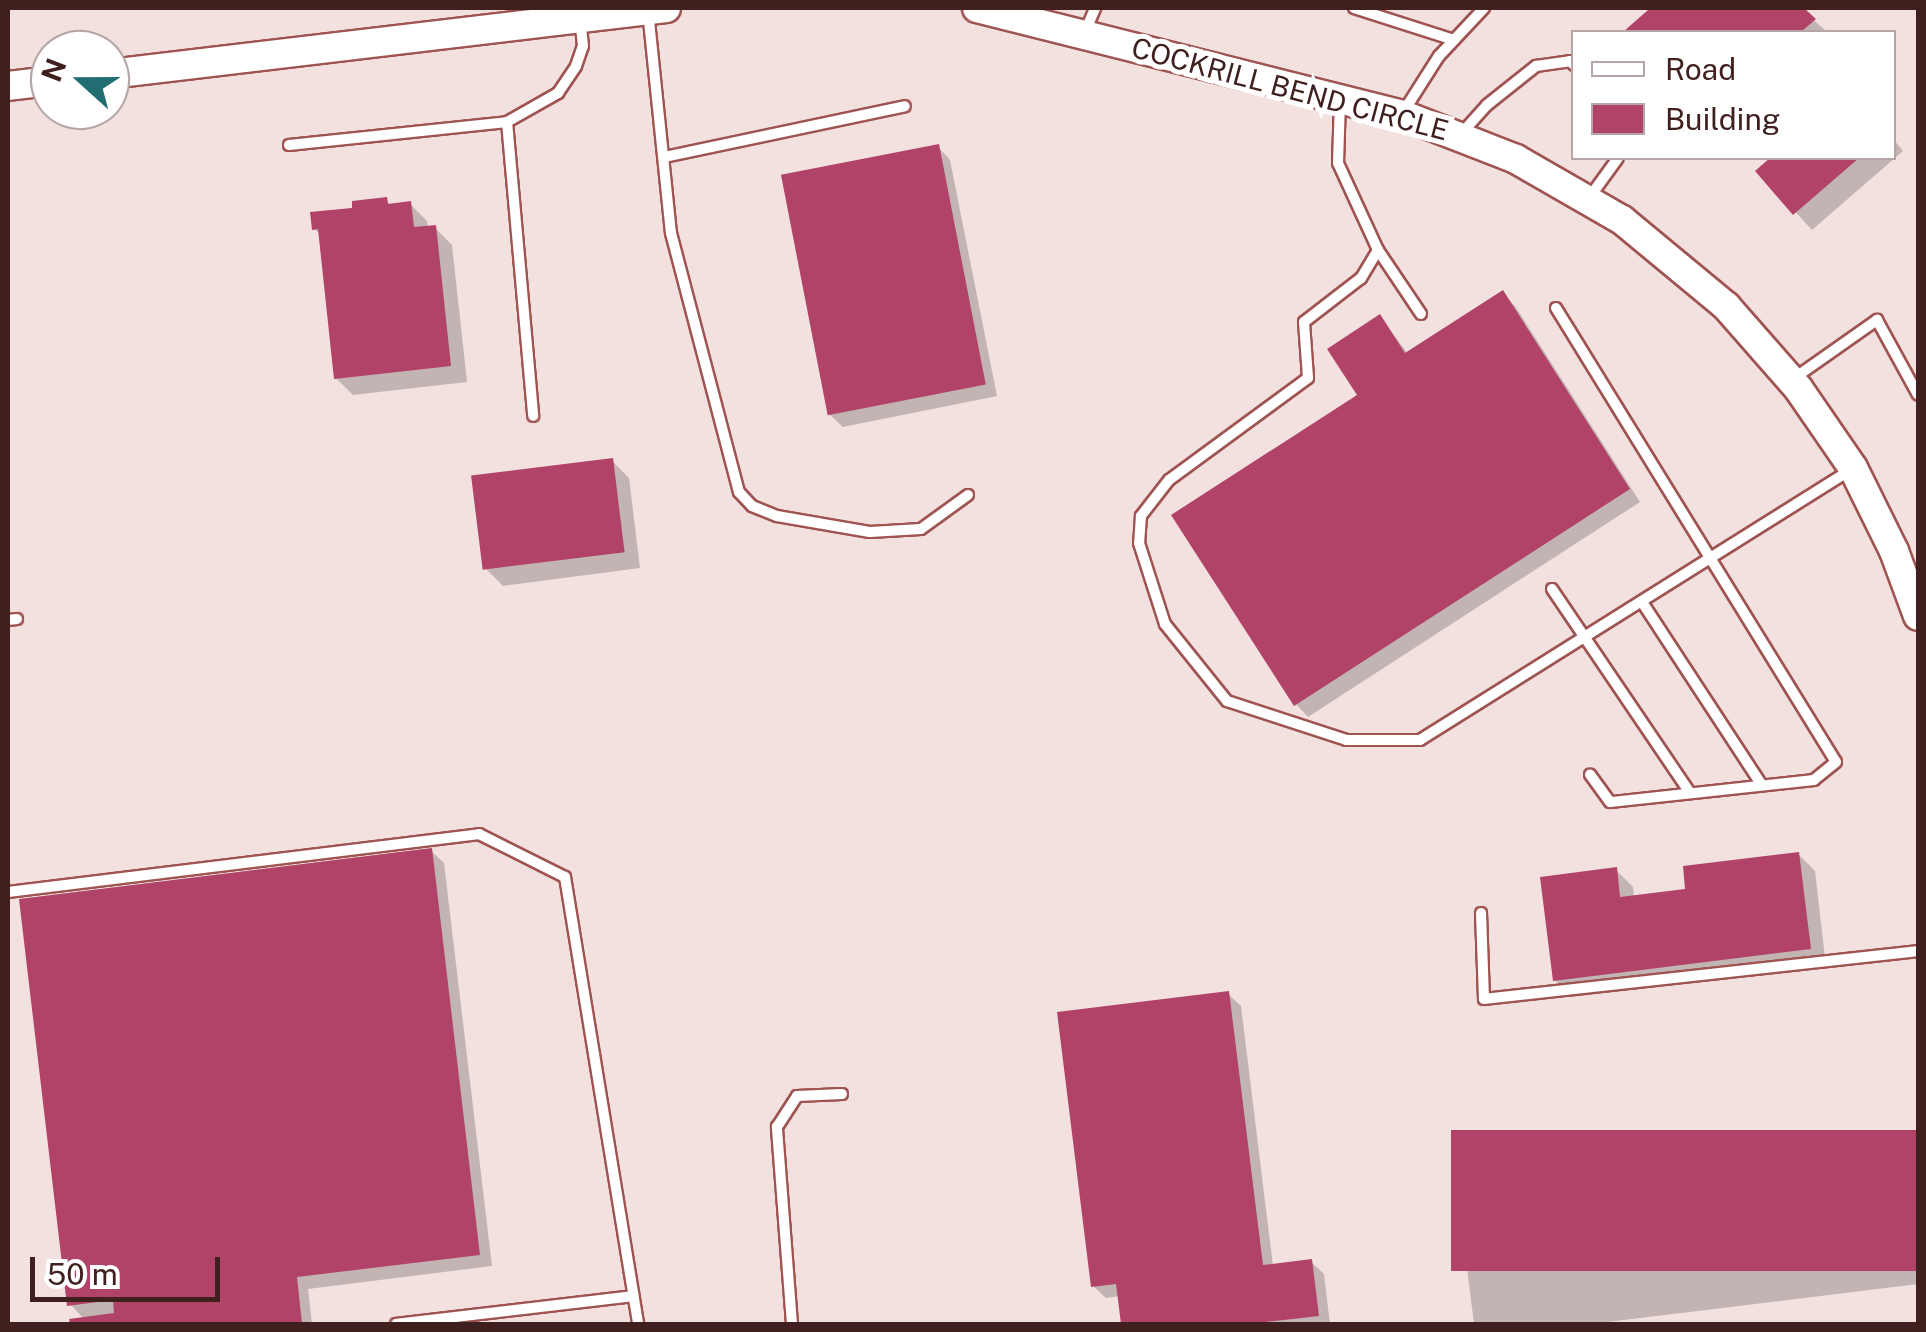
<!DOCTYPE html>
<style>
body{margin:0}
#map{position:relative;width:1926px;height:1332px;overflow:hidden;background:#f3e1e0;font-family:"Public Sans",sans-serif}
div>[style]{position:absolute}
.shadow>*{inset:0;background:#0003}
.building>*{inset:0;background:#b14268;transform-origin:0 0}
.roads{filter:drop-shadow(2px 0 #9f5452) drop-shadow(-2px 0 #9f5452) drop-shadow(0 2px #9f5452) drop-shadow(0 -2px #9f5452)}
.lane>*{height:10px;margin:-5px;padding:0 5px;transform-origin:5px;border-radius:5px;background:#fff}
.secondary>*{height:28px;margin:-14px;padding:0 14px;transform-origin:14px;border-radius:14px;background:#fff}
span{translate:-50% -50%;white-space:nowrap;text-align:center;line-height:1.15;-webkit-text-stroke:10px #fff;paint-order:stroke}
.street-label{font-size:28px;color:#40201f}
.frame{position:absolute;inset:0;border:10px solid #40201f;pointer-events:none}
.legend{position:absolute;left:1571px;top:30px;width:325px;height:130px;box-sizing:border-box;background:#fff;border:2px solid #b3a6a5;margin:0;padding:12px 18px;list-style:none;font-size:30px;color:#40201f}
.legend li{display:flex;align-items:center;gap:20px;height:50px}
.legend b{width:50px;border:2px solid #b3a6a5}
.north{position:absolute;left:30px;top:30px;width:100px;height:100px;box-sizing:border-box;background:#fff;border:2px solid #b3a6a5;border-radius:50%;rotate:291deg;font-size:28px;font-weight:700;line-height:40px;text-align:center;color:#40201f}
.north::after{content:'';display:block;margin:auto;width:35px;height:45px;background:#226d72;clip-path:polygon(50% 0,100% 100%,50% 72%,0 100%)}
.scale{position:absolute;left:30px;top:1257px;width:190px;height:45px;box-sizing:border-box;border:5px solid #40201f;border-top:0;padding-left:12px;font-size:30px;line-height:35px;white-space:nowrap;color:#40201f;-webkit-text-stroke:8px #fff;paint-order:stroke}
</style>
<div id="map">
<div class="shadow">
<div style="clip-path:polygon(1649px 8px,1800px 8px,1827px 32px,1627px 32px,1652px 11px)"></div>
<div style="clip-path:polygon(1894px 140px,1903px 151px,1812px 230px,1758px 171px,1774px 158px,1894px 158px)"></div>
<div style="clip-path:polygon(938px 147px,950px 160px,997px 396px,843px 427px,830px 415px)"></div>
<div style="clip-path:polygon(386px 200px,392px 206px,410px 204px,427px 221px,428px 228px,435px 228px,452px 245px,467px 382px,353px 395px,336px 378px,321px 235px,314px 229px)"></div>
<div style="clip-path:polygon(1502px 293px,1515px 306px,1640px 502px,1308px 717px,1296px 704px,1380px 317px,1408px 354px)"></div>
<div style="clip-path:polygon(612px 461px,629px 478px,640px 568px,503px 586px,486px 569px)"></div>
<div style="clip-path:polygon(431px 851px,444px 863px,492px 1266px,308px 1289px,312px 1324px,72px 1324px,72px 1321px,84px 1319px,70px 1304px)"></div>
<div style="clip-path:polygon(1798px 854px,1815px 871px,1826px 966px,1572px 997px,1555px 980px,1616px 870px,1633px 887px,1634px 898px,1688px 891px)"></div>
<div style="clip-path:polygon(1228px 994px,1241px 1006px,1273px 1266px,1311px 1262px,1324px 1274px,1330px 1324px,1123px 1324px,1120px 1296px,1106px 1298px,1093px 1286px)"></div>
<div style="clip-path:polygon(1918px 1132px,1918px 1284px,1591px 1324px,1474px 1324px,1457px 1189px)"></div>
</div>
<div class="building">
<div style="clip-path:polygon(1646px 8px,1804px 8px,1816px 19px,1801px 32px,1623px 32px,1648px 10px)"></div>
<div style="left:939px;top:144px;width:245px;height:161px;rotate:79deg"></div>
<div style="clip-path:polygon(1770px 158px,1859px 158px,1793px 215px,1755px 171px)"></div>
<div style="clip-path:polygon(387px 197px,388px 204px,411px 201px,414px 227px,436px 225px,451px 366px,334px 379px,318px 229px,312px 230px,310px 212px,352px 208px,352px 201px)"></div>
<div style="clip-path:polygon(1503px 290px,1630px 489px,1294px 706px,1171px 515px,1357px 395px,1327px 349px,1380px 314px,1405px 353px)"></div>
<div style="left:613px;top:458px;width:95px;height:143px;rotate:83deg"></div>
<div style="clip-path:polygon(432px 848px,480px 1255px,297px 1277px,302px 1324px,70px 1324px,69px 1319px,114px 1313px,113px 1300px,67px 1306px,19px 899px)"></div>
<div style="clip-path:polygon(1799px 852px,1811px 949px,1553px 981px,1540px 877px,1617px 867px,1620px 897px,1685px 889px,1683px 866px)"></div>
<div style="clip-path:polygon(1229px 991px,1263px 1265px,1312px 1259px,1319px 1316px,1248px 1324px,1121px 1324px,1116px 1284px,1091px 1287px,1057px 1012px)"></div>
<div style="left:1918px;top:1130px;width:141px;height:467px;rotate:90deg"></div>
</div>
<div class="roads">
<div class="lane">
<div style="left:1354px;top:8px;width:105px;rotate:17.7deg"></div>
<div style="left:648px;top:11px;width:223px;rotate:84.1deg"></div>
<div style="left:671px;top:233px;width:268px;rotate:75.3deg"></div>
<div style="left:739px;top:492px;width:19px;rotate:47deg"></div>
<div style="left:752px;top:506px;width:27px;rotate:22deg"></div>
<div style="left:777px;top:516px;width:94px;rotate:9.8deg"></div>
<div style="left:870px;top:532px;width:51px;rotate:-3.4deg"></div>
<div style="left:921px;top:529px;width:58px;rotate:-35.9deg"></div>
<div style="left:1085px;top:32px;width:26px;rotate:-67deg"></div>
<div style="left:1340px;top:100px;width:63px;rotate:91.8deg"></div>
<div style="left:1338px;top:163px;width:96px;rotate:65.3deg"></div>
<div style="left:1378px;top:250px;width:33px;rotate:121deg"></div>
<div style="left:1361px;top:278px;width:72px;rotate:142.3deg"></div>
<div style="left:1304px;top:322px;width:56px;rotate:85.9deg"></div>
<div style="left:1308px;top:378px;width:172px;rotate:143.7deg"></div>
<div style="left:1169px;top:480px;width:46px;rotate:127.9deg"></div>
<div style="left:1141px;top:516px;width:27px;rotate:94deg"></div>
<div style="left:1139px;top:543px;width:85px;rotate:72.2deg"></div>
<div style="left:1165px;top:624px;width:99px;rotate:51.2deg"></div>
<div style="left:1227px;top:701px;width:125px;rotate:18.1deg"></div>
<div style="left:1346px;top:740px;width:74px"></div>
<div style="left:1420px;top:740px;width:510px;rotate:-32.1deg"></div>
<div style="left:1402px;top:114px;width:69px;rotate:-57.5deg"></div>
<div style="left:1439px;top:56px;width:66px;rotate:-46.8deg"></div>
<div style="left:507px;top:122px;width:295px;rotate:84.9deg"></div>
<div style="left:1460px;top:135px;width:40px;rotate:-48deg"></div>
<div style="left:1487px;top:105px;width:63px;rotate:-38.5deg"></div>
<div style="left:1536px;top:66px;width:34px;rotate:-8deg"></div>
<div style="left:1570px;top:61px;width:6px;rotate:45deg"></div>
<div style="left:289px;top:145px;width:219px;rotate:-6deg"></div>
<div style="left:507px;top:122px;width:59px;rotate:-29.6deg"></div>
<div style="left:558px;top:93px;width:32px;rotate:-56deg"></div>
<div style="left:576px;top:66px;width:21px;rotate:-71deg"></div>
<div style="left:583px;top:46px;width:27px;rotate:-96deg"></div>
<div style="left:664px;top:157px;width:246px;rotate:-11.9deg"></div>
<div style="left:1589px;top:198px;width:49px;rotate:-54.1deg"></div>
<div style="left:1378px;top:250px;width:77px;rotate:56.1deg"></div>
<div style="left:1556px;top:308px;width:533px;rotate:58.34deg"></div>
<div style="left:1836px;top:762px;width:28px;rotate:141deg"></div>
<div style="left:1814px;top:780px;width:205px;rotate:173.8deg"></div>
<div style="left:1610px;top:802px;width:34px;rotate:-126deg"></div>
<div style="left:1793px;top:379px;width:103px;rotate:-35.1deg"></div>
<div style="left:1877px;top:320px;width:85px;rotate:61.3deg"></div>
<div style="left:1552px;top:589px;width:244px;rotate:55.9deg"></div>
<div style="left:1642px;top:602px;width:217px;rotate:56.8deg"></div>
<div style="left:8px;top:620px;width:9px;rotate:-6deg"></div>
<div style="left:8px;top:892px;width:475px;rotate:-7deg"></div>
<div style="left:479px;top:834px;width:96px;rotate:26.6deg"></div>
<div style="left:565px;top:877px;width:453px;rotate:80.7deg"></div>
<div style="left:1481px;top:913px;width:86px;rotate:88deg"></div>
<div style="left:1484px;top:999px;width:437px;rotate:-6.3deg"></div>
<div style="left:396px;top:1324px;width:239px;rotate:-6.7deg"></div>
<div style="left:792px;top:1324px;width:198px;rotate:-94.4deg"></div>
<div style="left:777px;top:1127px;width:37px;rotate:-57deg"></div>
<div style="left:797px;top:1096px;width:45px;rotate:-2.5deg"></div>
</div>
<div class="secondary">
<div style="left:977px;top:8px;width:439px;rotate:14.1deg"></div>
<div style="left:1403px;top:115px;width:121px;rotate:21.3deg"></div>
<div style="left:1516px;top:159px;width:122px;rotate:29.9deg"></div>
<div style="left:1622px;top:220px;width:135px;rotate:39.6deg"></div>
<div style="left:1726px;top:306px;width:109px;rotate:48.7deg"></div>
<div style="left:1798px;top:388px;width:97px;rotate:55.5deg"></div>
<div style="left:1853px;top:468px;width:93px;rotate:63.7deg"></div>
<div style="left:1894px;top:551px;width:69px;rotate:69.7deg"></div>
<div style="left:110px;top:74px;width:560px;rotate:-6.77deg"></div>
<div style="left:8px;top:86px;width:42px;rotate:-6.8deg"></div>
</div>
</div>
<div class="street-label">
<span style="left:1290px;top:89px;rotate:15deg">COCKRILL BEND CIRCLE</span>
</div>
<div class="frame"></div>
<ul class="legend">
<li><b style="height:12px;background:#fff"></b>Road</li>
<li><b style="height:28px;background:#b14268"></b>Building</li>
</ul>
<div class="north">N</div>
<div class="scale">50 m</div>
</div>
